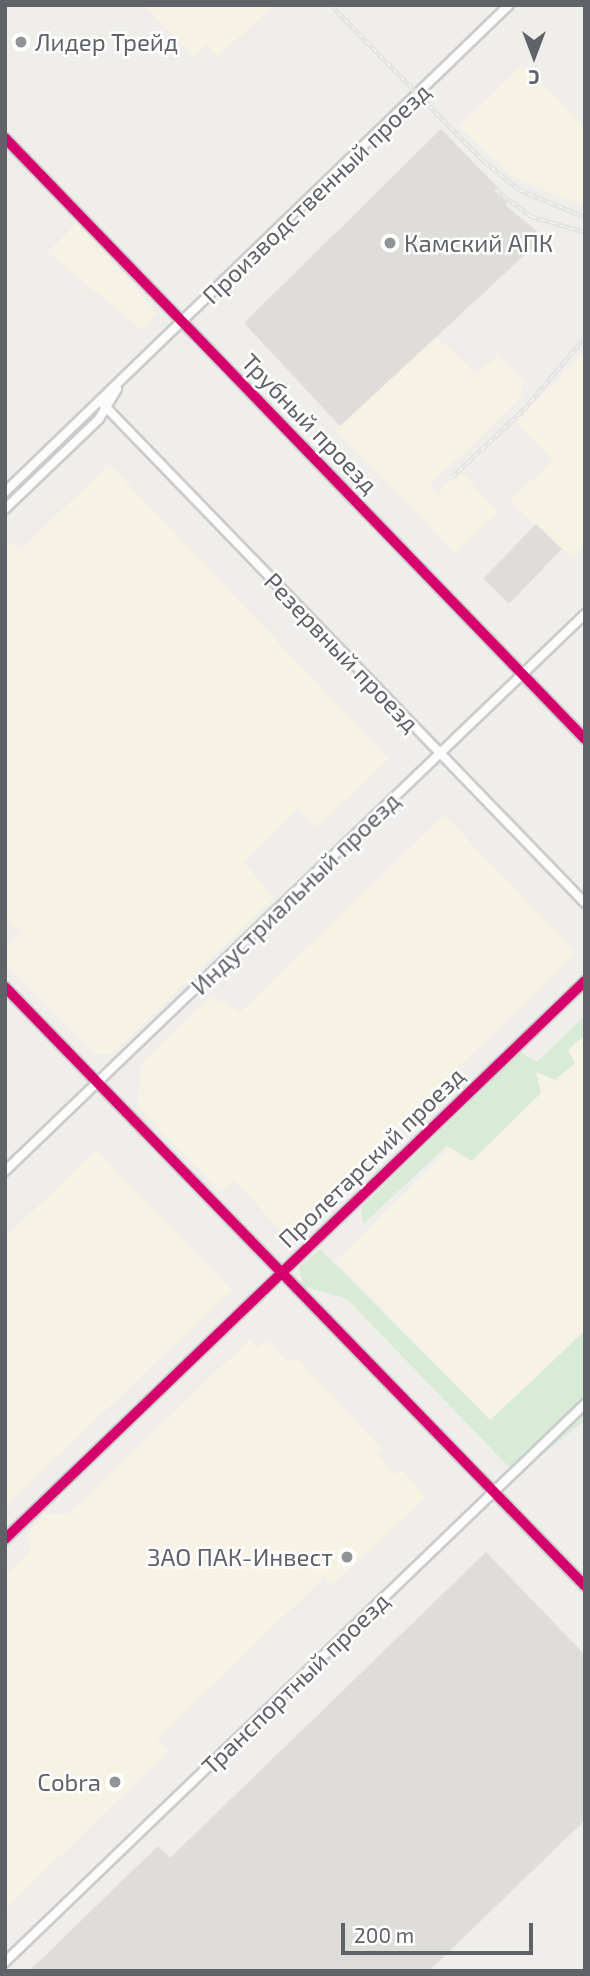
<!DOCTYPE html>
<meta charset="utf-8">
<style>
body{margin:0}
#map{position:relative;width:590px;height:1976px;overflow:hidden;background:#efeeea;font-family:"Exo 2",sans-serif}
div>[style]{position:absolute}
.commercial>*{inset:0;background:#f7f3e4}
.industrial>*{inset:0;background:#dfddda;transform-origin:0 0}
.green>*{inset:0;background:#d8ebd6}
.roads{filter:drop-shadow(2px 0 #cbcccc) drop-shadow(-2px 0 #cbcccc) drop-shadow(0 2px #cbcccc) drop-shadow(0 -2px #cbcccc)}
.minor>*{height:8px;margin:-4px;padding:0 4px;transform-origin:4px;border-radius:4px;background:#fdfcfc}
.rail>*{height:4.5px;margin-top:-2.25px;transform-origin:0;background:repeating-linear-gradient(90deg,#fff 0 5px,#e4e4e4 0 10px);box-sizing:border-box;border-block:2px solid #e4e4e4}
.cycleway>*{height:10px;margin:-5px;padding:0 5px;transform-origin:5px;border-radius:5px;background:#d6006c}
.dots>*{width:19px;height:19px;translate:-50% -50%;box-sizing:border-box;border:4px solid #fff;border-radius:50%}
span{translate:-50% -50%;white-space:nowrap;text-align:center;line-height:1.15;-webkit-text-stroke:5px #fff;paint-order:stroke}
.poi-label{font-size:24px;color:#5f6368}
.left{translate:0 -50%;text-align:left}
.right{translate:-100% -50%;text-align:right}
.street-label{font-size:24px;color:#5f6368}
.frame{position:absolute;inset:0;border:7px solid #5f6368;pointer-events:none}
.north{position:absolute;left:499px;top:21px;width:70px;height:70px;-webkit-text-stroke:5px #fff;paint-order:stroke;rotate:180deg;font-size:19px;font-weight:700;line-height:28px;text-align:center;color:#5f6368}
.north::after{content:'';display:block;margin:auto;width:24px;height:32px;background:#5f6368;clip-path:polygon(50% 0,100% 100%,50% 72%,0 100%)}
.scale{position:absolute;left:341px;top:1923px;width:192px;height:32px;box-sizing:border-box;border:4px solid #5f6368;border-top:0;padding-left:9px;font-size:21px;line-height:24px;white-space:nowrap;color:#5f6368;-webkit-text-stroke:5px #fff;paint-order:stroke}
</style>
<div id="map">
<div class="commercial">
<div style="clip-path:polygon(144px 5px,274px 5px,218px 56px,206px 44px,194px 57px)"></div>
<div style="clip-path:polygon(523px 64px,585px 128px,585px 207px,511px 176px,459px 126px)"></div>
<div style="clip-path:polygon(79px 221px,156px 313px,142px 330px,48px 252px)"></div>
<div style="clip-path:polygon(433px 334px,477px 374px,498px 355px,524px 381px,521px 397px,430px 485px,437px 493px,460px 471px,498px 512px,455px 553px,335px 430px)"></div>
<div style="clip-path:polygon(585px 352px,585px 545px,572px 558px,510px 501px,553px 460px,515px 421px)"></div>
<div style="clip-path:polygon(109px 464px,389px 759px,317px 827px,298px 809px,280px 826px,244px 862px,274px 898px,113px 1053px,96px 1055px,5px 964px,5px 947px,21px 933px,5px 917px,5px 548px,12px 542px,21px 550px)"></div>
<div style="clip-path:polygon(444px 815px,576px 953px,286px 1235px,233px 1180px,221px 1192px,138px 1107px,141px 1063px,211px 996px,240px 1012px)"></div>
<div style="clip-path:polygon(585px 1014px,585px 1329px,491px 1420px,336px 1261px)"></div>
<div style="clip-path:polygon(96px 1150px,232px 1290px,5px 1506px,5px 1238px)"></div>
<div style="clip-path:polygon(250px 1339px,258px 1348px,267px 1340px,287px 1361px,297px 1359px,381px 1448px,376px 1454px,396px 1475px,402px 1469px,425px 1498px,332px 1585px,324px 1577px,157px 1739px,169px 1751px,5px 1909px,5px 1575px,31px 1550px,26px 1536px,44px 1514px,68px 1514px)"></div>
</div>
<div class="industrial">
<div style="clip-path:polygon(441px 129px,510px 200px,505px 205px,544px 237px,340px 426px,244px 323px)"></div>
<div style="left:536px;top:524px;width:36px;height:76px;rotate:44deg"></div>
<div style="clip-path:polygon(486px 1552px,585px 1655px,585px 1820px,429px 1971px,29px 1971px,158px 1846px,170px 1858px)"></div>
</div>
<div class="green">
<div style="clip-path:polygon(91px 414px,95px 417px,5px 504px,5px 498px)"></div>
<div style="clip-path:polygon(585px 1015px,585px 1035px,568px 1050px,575px 1063px,555px 1080px,536px 1072px,541px 1093px,472px 1161px,447px 1146px,363px 1224px,361px 1208px,521px 1052px,537px 1062px)"></div>
<div style="clip-path:polygon(320px 1249px,490px 1420px,585px 1331px,585px 1400px,515px 1466px,507px 1465px,347px 1299px,303px 1286px,299px 1267px)"></div>
<div style="clip-path:polygon(585px 1406px,585px 1420px,531px 1464px,529px 1462px)"></div>
</div>
<div class="roads">
<div class="minor">
<div style="left:5px;top:138px;width:835px;rotate:46.02deg"></div>
<div style="left:100px;top:401px;width:698px;rotate:45.99deg"></div>
<div style="left:5px;top:492px;width:701px;rotate:-44.02deg"></div>
<div style="left:5px;top:509px;width:130px;rotate:-43.8deg"></div>
<div style="left:99px;top:419px;width:35px;rotate:-59deg"></div>
<div style="left:5px;top:987px;width:834px;rotate:45.92deg"></div>
<div style="left:5px;top:1171px;width:804px;rotate:-43.84deg"></div>
<div style="left:5px;top:1539px;width:805px;rotate:-43.89deg"></div>
<div style="left:5px;top:1962px;width:805px;rotate:-43.89deg"></div>
</div>
</div>
<div class="rail">
<div style="left:331px;top:5px;width:219px;rotate:45.6deg"></div>
<div style="left:484px;top:161px;width:46px;rotate:38.9deg"></div>
<div style="left:520px;top:190px;width:70px;rotate:22.6deg"></div>
<div style="left:495px;top:189px;width:45px;rotate:36.9deg"></div>
<div style="left:531px;top:216px;width:56px;rotate:16.5deg"></div>
<div style="left:452px;top:477px;width:99px;rotate:-43.4deg"></div>
<div style="left:524px;top:409px;width:94px;rotate:-49.7deg"></div>
</div>
<div class="cycleway">
<div style="left:5px;top:138px;width:835px;rotate:46.02deg"></div>
<div style="left:5px;top:987px;width:834px;rotate:45.92deg"></div>
<div style="left:5px;top:1539px;width:805px;rotate:-43.89deg"></div>
</div>
<div class="dots">
<div style="left:21px;top:42px;background:#919496"></div>
<div style="left:390px;top:243px;background:#919496"></div>
<div style="left:347px;top:1557px;background:#919496"></div>
<div style="left:115px;top:1782px;background:#919496"></div>
</div>
<div class="poi-label">
<span class="left" style="left:35px;top:42px">Лидер Трейд</span>
<span class="left" style="left:404px;top:243px">Камский АПК</span>
<span class="right" style="left:333px;top:1557px">ЗАО ПАК-Инвест</span>
<span class="right" style="left:101px;top:1782px">Cobra</span>
</div>
<div class="street-label">
<span style="left:316px;top:193px;rotate:-44deg">Производственный проезд</span>
<span style="left:310px;top:423px;rotate:46deg">Трубный проезд</span>
<span style="left:342px;top:652px;rotate:46deg">Резервный проезд</span>
<span style="left:295px;top:893px;rotate:-44deg">Индустриальный проезд</span>
<span style="left:371px;top:1157px;rotate:-44deg">Пролетарский проезд</span>
<span style="left:295px;top:1683px;rotate:-44deg">Транспортный проезд</span>
</div>
<div class="frame"></div>
<div class="north">С</div>
<div class="scale">200 m</div>
</div>
